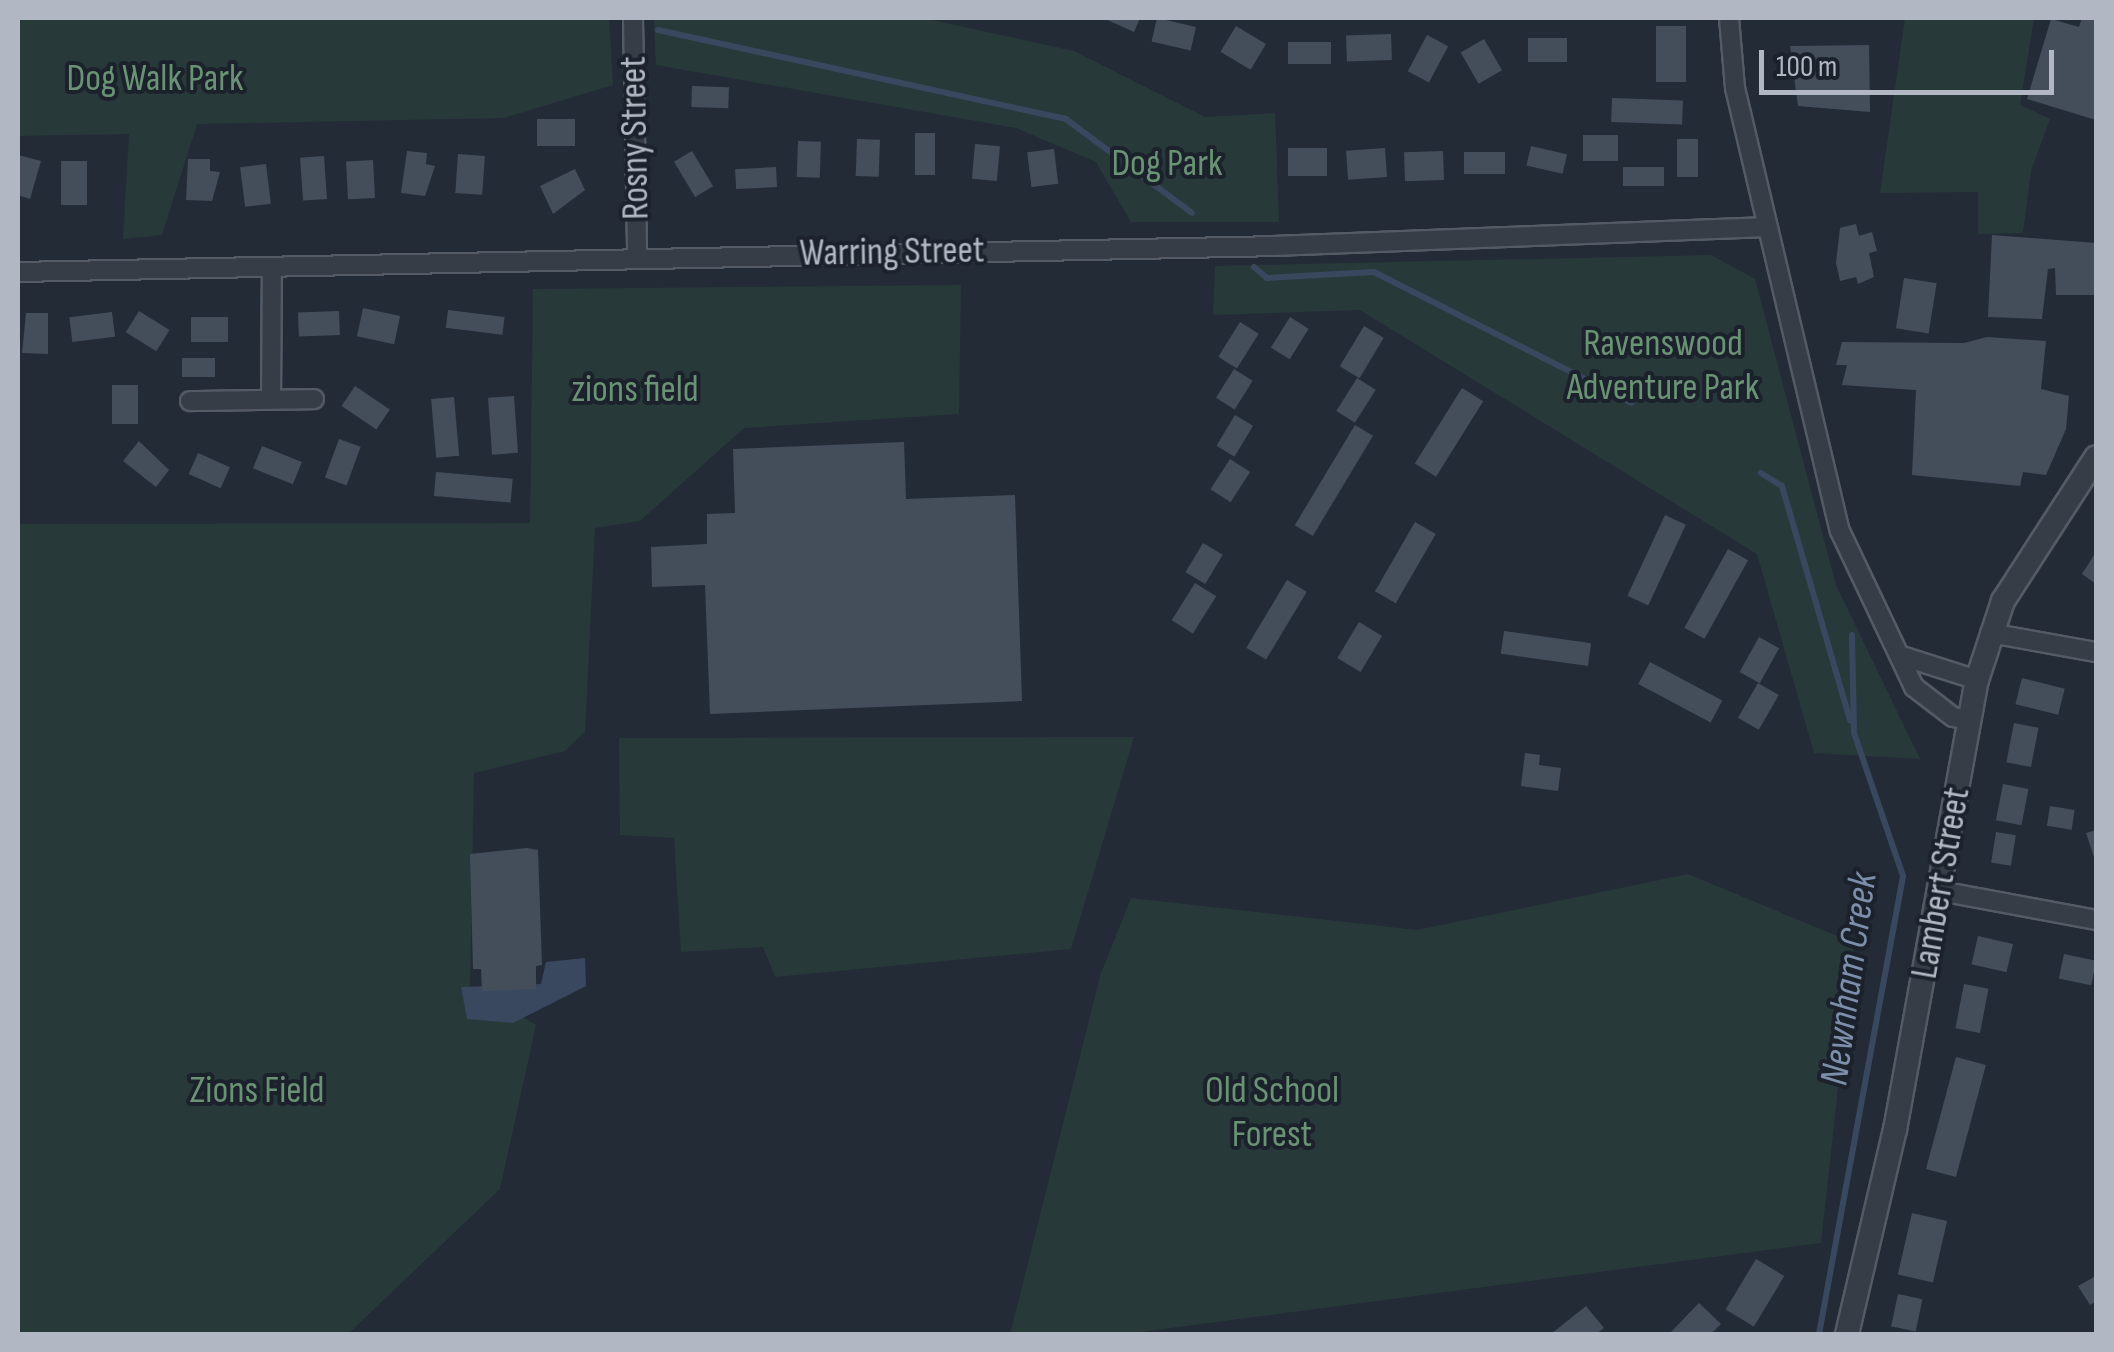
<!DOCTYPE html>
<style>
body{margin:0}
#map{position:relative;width:2114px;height:1352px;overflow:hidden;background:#232b37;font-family:"Sofia Sans Condensed",sans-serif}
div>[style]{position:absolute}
.green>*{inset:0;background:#28393a}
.water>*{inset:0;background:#39485f}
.stream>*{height:6px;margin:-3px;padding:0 3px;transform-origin:3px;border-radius:3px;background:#39485f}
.building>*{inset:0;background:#444e5b;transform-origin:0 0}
.roads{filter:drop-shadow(2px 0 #545b65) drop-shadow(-2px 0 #545b65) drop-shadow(0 2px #545b65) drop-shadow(0 -2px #545b65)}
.minor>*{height:18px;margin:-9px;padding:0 9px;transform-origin:9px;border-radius:9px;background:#363d47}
.tertiary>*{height:22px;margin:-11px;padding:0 11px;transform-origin:11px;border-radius:11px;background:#363d47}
span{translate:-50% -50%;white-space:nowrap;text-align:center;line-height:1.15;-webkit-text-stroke:8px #1c222c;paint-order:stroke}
.park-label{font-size:38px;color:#6a9274}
.street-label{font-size:38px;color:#b1b8c4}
.water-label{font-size:40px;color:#7c8eaa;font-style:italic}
.frame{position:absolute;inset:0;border:20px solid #b1b8c4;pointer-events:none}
.scale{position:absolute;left:1759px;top:50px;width:295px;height:45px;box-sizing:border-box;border:5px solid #b1b8c4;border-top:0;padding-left:12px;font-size:30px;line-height:35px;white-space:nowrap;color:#b1b8c4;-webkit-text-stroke:8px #1c222c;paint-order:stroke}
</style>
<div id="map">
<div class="green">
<div style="clip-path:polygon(18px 18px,609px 18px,613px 85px,504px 118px,197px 124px,162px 235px,123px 239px,129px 134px,18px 136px)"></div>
<div style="clip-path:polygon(654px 18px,923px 18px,1074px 51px,1205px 117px,1275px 113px,1279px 222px,1131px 222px,1096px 162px,1016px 128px,656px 65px)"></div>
<div style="clip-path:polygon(1905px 18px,2034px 18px,2020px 105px,2050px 119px,2031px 171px,2023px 233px,1978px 234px,1978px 192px,1880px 193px)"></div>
<div style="clip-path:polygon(1711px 255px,1755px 279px,1836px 585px,1920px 759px,1814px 753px,1757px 554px,1360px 310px,1213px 315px,1215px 266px)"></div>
<div style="clip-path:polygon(961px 285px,959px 414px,744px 428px,640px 521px,595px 528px,585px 732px,565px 751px,474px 773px,470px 986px,536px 1025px,500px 1189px,348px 1334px,18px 1334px,18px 524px,530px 523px,533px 289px)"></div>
<div style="clip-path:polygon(1134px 737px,1071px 949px,775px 977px,763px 947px,681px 952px,674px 838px,620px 835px,619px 738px)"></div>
<div style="clip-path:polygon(1688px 874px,1854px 943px,1821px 1243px,1125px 1334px,1010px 1334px,1101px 973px,1131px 898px,1417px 930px)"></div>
</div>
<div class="water">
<div style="clip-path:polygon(585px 958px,586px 986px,513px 1023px,467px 1019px,461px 987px,541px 984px,546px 962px)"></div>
</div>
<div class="stream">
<div style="left:658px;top:30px;width:418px;rotate:12.3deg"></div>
<div style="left:1066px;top:119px;width:157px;rotate:36.7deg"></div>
<div style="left:1254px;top:267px;width:17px;rotate:40deg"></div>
<div style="left:1267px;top:278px;width:107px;rotate:-3.2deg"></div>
<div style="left:1374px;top:272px;width:289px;rotate:26.9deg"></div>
<div style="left:1761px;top:473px;width:25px;rotate:32deg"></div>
<div style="left:1782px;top:486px;width:244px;rotate:73.8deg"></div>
<div style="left:1819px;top:1334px;width:466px;rotate:-79.6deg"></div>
<div style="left:1903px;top:876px;width:151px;rotate:-108.9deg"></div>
<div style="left:1854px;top:733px;width:98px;rotate:-91.2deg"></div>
</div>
<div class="building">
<div style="clip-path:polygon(1103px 18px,1140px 18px,1134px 32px)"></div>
<div style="left:1157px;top:18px;width:40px;height:24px;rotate:13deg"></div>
<div style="clip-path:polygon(2082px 18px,2096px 18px,2096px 120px,2027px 99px,2051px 19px,2079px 27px)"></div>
<div style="left:1236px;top:26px;width:35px;height:30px;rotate:31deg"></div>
<div style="left:1656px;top:26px;width:30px;height:56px"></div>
<div style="left:1391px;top:34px;width:26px;height:45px;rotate:88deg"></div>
<div style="left:1427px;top:35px;width:24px;height:41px;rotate:28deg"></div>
<div style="left:1528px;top:38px;width:39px;height:24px"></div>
<div style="left:1484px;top:39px;width:36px;height:27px;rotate:60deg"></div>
<div style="left:1288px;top:42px;width:43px;height:22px"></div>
<div style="clip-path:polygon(1869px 45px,1870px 112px,1798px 106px,1790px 46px)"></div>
<div style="left:692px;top:86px;width:37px;height:21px;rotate:2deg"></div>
<div style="left:1612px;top:98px;width:71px;height:24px;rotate:2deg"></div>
<div style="left:537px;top:119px;width:38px;height:27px"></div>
<div style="left:915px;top:133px;width:20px;height:42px"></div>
<div style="left:1583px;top:135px;width:35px;height:26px"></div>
<div style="left:857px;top:139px;width:23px;height:37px;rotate:2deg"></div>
<div style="left:1677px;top:139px;width:21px;height:38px"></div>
<div style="left:798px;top:141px;width:23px;height:36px;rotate:2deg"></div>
<div style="left:975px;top:144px;width:25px;height:35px;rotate:5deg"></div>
<div style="left:1531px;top:146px;width:37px;height:20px;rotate:13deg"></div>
<div style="left:1288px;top:148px;width:39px;height:28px"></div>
<div style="left:1385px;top:148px;width:29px;height:39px;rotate:86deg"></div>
<div style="left:1054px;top:149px;width:35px;height:27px;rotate:83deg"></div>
<div style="clip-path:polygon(407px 151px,427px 153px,426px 164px,435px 166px,425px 196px,401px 193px)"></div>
<div style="left:692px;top:151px;width:41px;height:21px;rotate:59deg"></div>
<div style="left:1443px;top:151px;width:29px;height:39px;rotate:88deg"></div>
<div style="left:1505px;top:152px;width:22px;height:41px;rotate:90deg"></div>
<div style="left:458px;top:154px;width:27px;height:39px;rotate:4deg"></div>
<div style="clip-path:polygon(18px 155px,41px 161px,30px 199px,18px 195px)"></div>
<div style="left:324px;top:156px;width:43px;height:24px;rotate:86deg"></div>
<div style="clip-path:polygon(188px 159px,210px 159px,210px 171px,220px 172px,212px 201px,186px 200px)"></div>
<div style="left:373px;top:160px;width:38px;height:27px;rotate:87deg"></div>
<div style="left:61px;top:161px;width:26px;height:44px"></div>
<div style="left:266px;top:164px;width:40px;height:26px;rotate:83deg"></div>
<div style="left:776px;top:167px;width:20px;height:41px;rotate:87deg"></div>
<div style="left:1623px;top:167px;width:41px;height:19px"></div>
<div style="clip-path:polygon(575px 169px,585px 190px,553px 214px,540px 186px)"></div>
<div style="clip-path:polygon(1856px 224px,1859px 236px,1872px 232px,1877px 251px,1869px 253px,1874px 277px,1858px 284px,1856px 277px,1840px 281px,1836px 263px,1840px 228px)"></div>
<div style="clip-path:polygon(1992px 235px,2096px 243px,2096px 295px,2056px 295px,2055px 268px,2048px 269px,2042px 319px,1988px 317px)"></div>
<div style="left:1904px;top:278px;width:33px;height:51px;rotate:9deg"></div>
<div style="left:363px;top:308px;width:38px;height:29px;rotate:12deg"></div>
<div style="left:448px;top:310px;width:57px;height:18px;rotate:7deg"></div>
<div style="left:139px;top:311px;width:36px;height:25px;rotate:32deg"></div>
<div style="left:339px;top:311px;width:24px;height:41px;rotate:88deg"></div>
<div style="left:112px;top:312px;width:25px;height:43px;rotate:83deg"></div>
<div style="clip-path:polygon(26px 313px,48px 313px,48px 354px,22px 353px)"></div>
<div style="left:228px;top:317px;width:25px;height:37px;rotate:90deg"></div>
<div style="left:1290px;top:317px;width:22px;height:36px;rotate:32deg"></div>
<div style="left:1240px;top:322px;width:22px;height:41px;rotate:32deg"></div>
<div style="left:1364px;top:326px;width:23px;height:47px;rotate:31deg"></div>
<div style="clip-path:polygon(1987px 337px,2046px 341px,2041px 389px,2069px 396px,2066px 429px,2046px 475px,2023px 472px,2020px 486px,1912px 475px,1916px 390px,1842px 385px,1847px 365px,1836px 365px,1842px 342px,1964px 343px)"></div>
<div style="left:182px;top:358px;width:33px;height:19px"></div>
<div style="left:1234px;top:369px;width:22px;height:34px;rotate:32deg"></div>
<div style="left:1357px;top:378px;width:22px;height:39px;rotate:32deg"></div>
<div style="left:112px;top:385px;width:26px;height:39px"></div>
<div style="left:355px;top:386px;width:42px;height:24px;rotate:34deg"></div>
<div style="left:1462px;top:388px;width:25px;height:89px;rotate:32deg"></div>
<div style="left:514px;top:396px;width:57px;height:26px;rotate:86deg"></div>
<div style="left:454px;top:397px;width:59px;height:23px;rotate:85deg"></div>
<div style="left:1235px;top:415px;width:21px;height:36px;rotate:31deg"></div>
<div style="left:1355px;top:425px;width:21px;height:117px;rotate:31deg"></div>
<div style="left:339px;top:439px;width:23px;height:41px;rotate:20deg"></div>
<div style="clip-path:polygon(139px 441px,169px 470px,156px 487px,123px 461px)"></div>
<div style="clip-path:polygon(904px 442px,906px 499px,1015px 495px,1022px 701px,710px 714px,705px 585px,652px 587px,651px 547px,707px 544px,707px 514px,735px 513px,733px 449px)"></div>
<div style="left:262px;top:446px;width:43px;height:24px;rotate:22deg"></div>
<div style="left:198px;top:453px;width:35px;height:23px;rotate:24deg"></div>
<div style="left:1230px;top:459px;width:24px;height:36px;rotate:33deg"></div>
<div style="left:436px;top:472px;width:77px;height:24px;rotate:5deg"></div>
<div style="left:1665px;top:515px;width:23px;height:89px;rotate:25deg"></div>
<div style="left:1415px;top:522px;width:24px;height:80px;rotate:30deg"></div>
<div style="left:1203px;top:543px;width:23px;height:34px;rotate:31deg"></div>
<div style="left:1728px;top:549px;width:23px;height:90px;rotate:29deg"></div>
<div style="clip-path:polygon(2096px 552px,2096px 584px,2082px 574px)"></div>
<div style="left:1287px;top:580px;width:23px;height:79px;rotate:31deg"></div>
<div style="left:1195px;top:583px;width:25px;height:44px;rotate:32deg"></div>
<div style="left:1359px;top:622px;width:27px;height:42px;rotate:31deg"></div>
<div style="left:1504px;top:631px;width:88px;height:23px;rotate:8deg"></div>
<div style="left:1759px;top:637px;width:23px;height:40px;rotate:29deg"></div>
<div style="left:1650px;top:662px;width:82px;height:25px;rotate:28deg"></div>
<div style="left:2022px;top:678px;width:44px;height:27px;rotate:14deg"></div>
<div style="left:1758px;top:683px;width:24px;height:40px;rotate:30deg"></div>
<div style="left:2014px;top:723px;width:25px;height:40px;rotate:11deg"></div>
<div style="clip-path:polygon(1525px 753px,1540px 755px,1539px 765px,1561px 768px,1558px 791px,1521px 786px)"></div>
<div style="left:2003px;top:784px;width:26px;height:37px;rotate:11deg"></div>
<div style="left:2050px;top:806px;width:25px;height:20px;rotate:9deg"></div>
<div style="clip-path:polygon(2096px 830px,2096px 863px,2086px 833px)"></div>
<div style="left:1996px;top:832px;width:20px;height:31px;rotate:9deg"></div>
<div style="clip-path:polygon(527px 848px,538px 850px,542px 965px,536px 966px,536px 989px,482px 991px,481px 969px,473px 969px,470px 854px)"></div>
<div style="left:1978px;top:936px;width:36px;height:29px;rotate:13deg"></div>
<div style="left:2064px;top:954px;width:33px;height:25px;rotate:12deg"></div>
<div style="left:1964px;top:984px;width:25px;height:45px;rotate:11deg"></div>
<div style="left:1956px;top:1057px;width:31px;height:116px;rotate:15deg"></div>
<div style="left:1912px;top:1213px;width:36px;height:63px;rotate:13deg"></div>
<div style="left:1756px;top:1259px;width:33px;height:59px;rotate:31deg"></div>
<div style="clip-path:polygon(2096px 1276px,2096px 1301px,2090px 1305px,2078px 1286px)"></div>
<div style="left:1898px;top:1294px;width:25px;height:33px;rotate:12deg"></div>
<div style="clip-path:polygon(1699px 1303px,1721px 1324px,1711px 1334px,1669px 1334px)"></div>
<div style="clip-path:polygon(1586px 1306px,1604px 1328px,1596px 1334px,1551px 1334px)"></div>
</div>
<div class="roads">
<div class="minor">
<div style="left:633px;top:18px;width:241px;rotate:89deg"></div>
<div style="left:1729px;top:18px;width:70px;rotate:85.1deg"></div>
<div style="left:1735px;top:88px;width:455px;rotate:76.7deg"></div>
<div style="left:1840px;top:531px;width:173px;rotate:64.6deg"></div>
<div style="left:1914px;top:687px;width:49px;rotate:37.6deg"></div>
<div style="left:1953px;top:717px;width:15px;rotate:11deg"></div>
<div style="left:18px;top:272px;width:1257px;rotate:-1.18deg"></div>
<div style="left:1275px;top:246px;width:491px;rotate:-2.2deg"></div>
<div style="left:271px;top:399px;width:132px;rotate:-89.6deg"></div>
<div style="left:190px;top:401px;width:124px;rotate:-0.9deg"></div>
<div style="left:1990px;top:633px;width:108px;rotate:10.2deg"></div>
<div style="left:1902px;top:656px;width:79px;rotate:17.7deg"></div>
<div style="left:1940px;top:891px;width:159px;rotate:10.5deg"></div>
</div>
<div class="tertiary">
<div style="left:1847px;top:1334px;width:210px;rotate:-76.8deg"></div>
<div style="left:1895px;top:1130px;width:457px;rotate:-79.7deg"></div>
<div style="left:1977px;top:680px;width:83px;rotate:-71.8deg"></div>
<div style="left:2003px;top:601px;width:171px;rotate:-57.1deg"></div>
</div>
</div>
<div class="park-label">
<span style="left:155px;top:79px">Dog Walk Park</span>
<span style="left:1167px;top:164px">Dog Park</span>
<span style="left:1663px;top:366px">Ravenswood<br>Adventure Park</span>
<span style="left:635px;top:390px">zions field</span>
<span style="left:257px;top:1091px">Zions Field</span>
<span style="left:1272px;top:1113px">Old School<br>Forest</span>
</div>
<div class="street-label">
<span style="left:635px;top:138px;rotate:-91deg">Rosny Street</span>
<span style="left:892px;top:252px;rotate:-1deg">Warring Street</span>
<span style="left:1941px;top:883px;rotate:-80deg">Lambert Street</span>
</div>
<div class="water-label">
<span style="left:1849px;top:979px;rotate:-82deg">Newnham Creek</span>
</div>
<div class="frame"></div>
<div class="scale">100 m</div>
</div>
